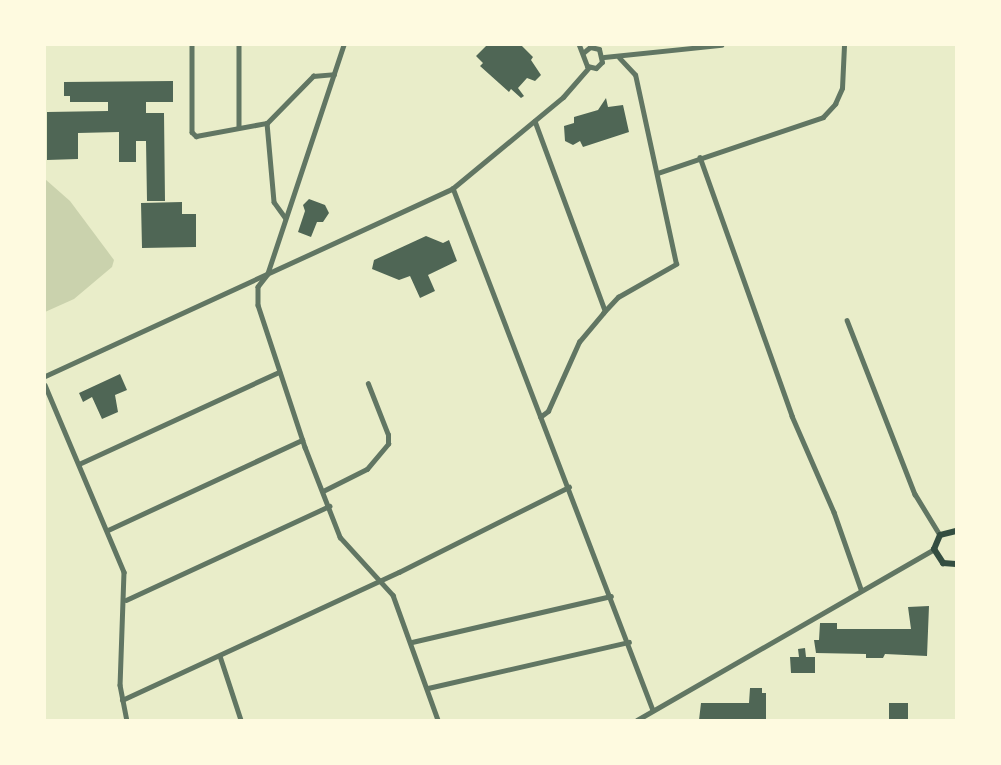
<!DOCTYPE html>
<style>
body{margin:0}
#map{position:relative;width:1001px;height:765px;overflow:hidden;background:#e9edc9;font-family:"Space Grotesk",sans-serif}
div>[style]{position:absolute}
.green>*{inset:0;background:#cad2ad}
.building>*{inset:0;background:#4f6655;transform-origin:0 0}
.minor>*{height:4.5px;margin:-2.25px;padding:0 2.25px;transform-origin:2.25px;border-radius:2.25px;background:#617663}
.tertiary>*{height:5px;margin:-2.5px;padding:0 2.5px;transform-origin:2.5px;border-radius:2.5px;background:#617663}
.secondary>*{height:6px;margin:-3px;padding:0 3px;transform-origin:3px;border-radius:3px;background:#344e41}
span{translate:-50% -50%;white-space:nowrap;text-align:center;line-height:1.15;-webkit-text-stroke:5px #fefae0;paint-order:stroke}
.frame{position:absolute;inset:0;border:46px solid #fefae0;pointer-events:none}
</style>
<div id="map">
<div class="green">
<div style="clip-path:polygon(45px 179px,70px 201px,114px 260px,112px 267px,74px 299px,45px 312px)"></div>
</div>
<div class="building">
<div style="clip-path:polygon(487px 45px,521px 45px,533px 57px,531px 60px,541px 75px,535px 81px,527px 78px,518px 88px,524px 96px,521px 98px,511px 89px,509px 92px,480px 66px,483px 63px,476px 56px)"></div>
<div style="clip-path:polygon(173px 81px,173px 102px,146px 102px,146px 113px,164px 113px,165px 201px,147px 201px,146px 141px,136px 141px,136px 162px,119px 162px,119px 132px,78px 133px,78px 159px,47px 160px,47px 112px,108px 111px,108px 102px,70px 102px,70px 96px,64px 96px,64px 82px)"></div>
<div style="clip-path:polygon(606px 98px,608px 107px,623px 105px,629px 132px,583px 147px,580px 141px,573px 145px,565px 141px,564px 126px,574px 123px,574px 117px,598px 110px)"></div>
<div style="clip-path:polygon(309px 199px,325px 205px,329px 213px,323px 222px,317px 222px,311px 237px,298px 232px,305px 211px,303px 205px)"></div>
<div style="clip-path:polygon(182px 202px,182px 214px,196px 214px,196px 247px,142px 248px,141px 203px)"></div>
<div style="clip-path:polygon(426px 236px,443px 243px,449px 240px,457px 261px,428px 275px,435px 291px,420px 298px,410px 276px,399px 280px,372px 269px,374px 260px)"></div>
<div style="clip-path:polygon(120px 374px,127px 390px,115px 395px,118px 412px,102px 419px,92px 397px,83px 402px,79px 393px)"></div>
<div style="clip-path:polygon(929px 606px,927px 656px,885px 654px,883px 658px,866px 658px,866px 654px,816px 653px,814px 640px,819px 640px,820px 623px,837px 623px,837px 629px,911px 629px,908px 607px)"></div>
<div style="clip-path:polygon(805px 648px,806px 657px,815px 657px,815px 673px,791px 673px,790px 657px,799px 657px,798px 649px)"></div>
<div style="clip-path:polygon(750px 688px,762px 688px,762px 693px,766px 693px,766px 720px,699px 720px,701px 703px,749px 703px)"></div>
<div style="left:889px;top:703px;width:19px;height:17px"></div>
</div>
<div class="minor">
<div style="left:192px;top:45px;width:87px;rotate:90deg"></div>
<div style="left:192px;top:132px;width:6px;rotate:45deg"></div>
<div style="left:196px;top:136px;width:72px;rotate:-10.4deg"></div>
<div style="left:267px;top:123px;width:66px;rotate:-45.6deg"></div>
<div style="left:313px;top:76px;width:21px;rotate:-5deg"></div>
<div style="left:239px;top:45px;width:81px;rotate:90deg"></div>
<div style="left:344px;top:45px;width:241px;rotate:108.4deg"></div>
<div style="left:268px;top:274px;width:16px;rotate:128deg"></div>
<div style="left:258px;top:287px;width:18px;rotate:90deg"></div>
<div style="left:258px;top:305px;width:150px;rotate:71.7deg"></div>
<div style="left:305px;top:447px;width:97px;rotate:68.7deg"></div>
<div style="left:340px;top:537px;width:79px;rotate:47.6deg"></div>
<div style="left:393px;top:595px;width:133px;rotate:70.2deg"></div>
<div style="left:535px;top:121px;width:202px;rotate:69.7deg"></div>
<div style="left:267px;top:123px;width:79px;rotate:84.9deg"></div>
<div style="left:274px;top:202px;width:19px;rotate:54deg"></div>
<div style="left:700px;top:157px;width:275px;rotate:70.4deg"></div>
<div style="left:792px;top:416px;width:105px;rotate:66.4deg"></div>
<div style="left:834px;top:512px;width:82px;rotate:70.7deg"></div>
<div style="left:658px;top:173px;width:174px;rotate:-18.7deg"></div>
<div style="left:823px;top:117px;width:18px;rotate:-47deg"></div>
<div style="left:835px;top:104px;width:17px;rotate:-66deg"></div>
<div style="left:842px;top:88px;width:43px;rotate:-87.3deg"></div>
<div style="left:453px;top:188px;width:559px;rotate:69.04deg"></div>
<div style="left:847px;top:320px;width:187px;rotate:68.7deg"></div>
<div style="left:915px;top:494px;width:48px;rotate:58.6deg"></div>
<div style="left:45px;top:385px;width:203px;rotate:67.1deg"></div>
<div style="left:124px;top:572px;width:113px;rotate:92deg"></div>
<div style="left:120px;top:685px;width:36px;rotate:79deg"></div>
<div style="left:540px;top:417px;width:10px;rotate:-37deg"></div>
<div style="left:548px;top:411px;width:76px;rotate:-65.8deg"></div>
<div style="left:579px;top:342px;width:38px;rotate:-50deg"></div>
<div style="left:603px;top:313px;width:22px;rotate:-47deg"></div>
<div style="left:618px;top:297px;width:67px;rotate:-29.6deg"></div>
<div style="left:676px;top:264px;width:193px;rotate:-102.2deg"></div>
<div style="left:635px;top:75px;width:23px;rotate:-133deg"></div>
<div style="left:81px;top:463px;width:218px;rotate:-24.7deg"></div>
<div style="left:323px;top:491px;width:49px;rotate:-26.6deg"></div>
<div style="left:367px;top:469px;width:33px;rotate:-50deg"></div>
<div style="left:388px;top:444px;width:9px;rotate:-90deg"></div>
<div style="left:388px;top:435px;width:55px;rotate:-111.4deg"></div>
<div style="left:108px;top:530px;width:214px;rotate:-24.9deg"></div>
<div style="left:126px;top:600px;width:224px;rotate:-24.8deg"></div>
<div style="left:412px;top:642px;width:204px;rotate:-13deg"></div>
<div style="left:220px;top:656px;width:67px;rotate:71.8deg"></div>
<div style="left:428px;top:688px;width:206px;rotate:-12.9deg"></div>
<div style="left:122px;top:700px;width:305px;rotate:-24.8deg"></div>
<div style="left:399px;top:572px;width:190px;rotate:-26.6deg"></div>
<div style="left:637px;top:720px;width:343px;rotate:-29.9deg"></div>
</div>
<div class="tertiary">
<div style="left:579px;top:45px;width:22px;rotate:69deg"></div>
<div style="left:587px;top:66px;width:9px;rotate:13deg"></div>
<div style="left:596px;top:68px;width:8px;rotate:-45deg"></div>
<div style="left:602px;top:62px;width:13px;rotate:-103deg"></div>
<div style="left:599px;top:49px;width:9px;rotate:-167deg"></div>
<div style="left:590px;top:47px;width:8px;rotate:140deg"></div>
<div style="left:604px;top:57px;width:118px;rotate:-5.9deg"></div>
<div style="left:45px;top:376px;width:449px;rotate:-24.7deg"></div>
<div style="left:453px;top:188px;width:143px;rotate:-39.6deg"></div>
<div style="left:563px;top:97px;width:40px;rotate:-49deg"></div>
</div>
<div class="secondary">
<div style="left:956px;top:531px;width:16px;rotate:166deg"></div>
<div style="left:940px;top:535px;width:15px;rotate:113deg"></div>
<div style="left:934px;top:549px;width:17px;rotate:57deg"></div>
<div style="left:943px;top:563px;width:13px;rotate:4deg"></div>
</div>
<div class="frame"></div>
</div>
